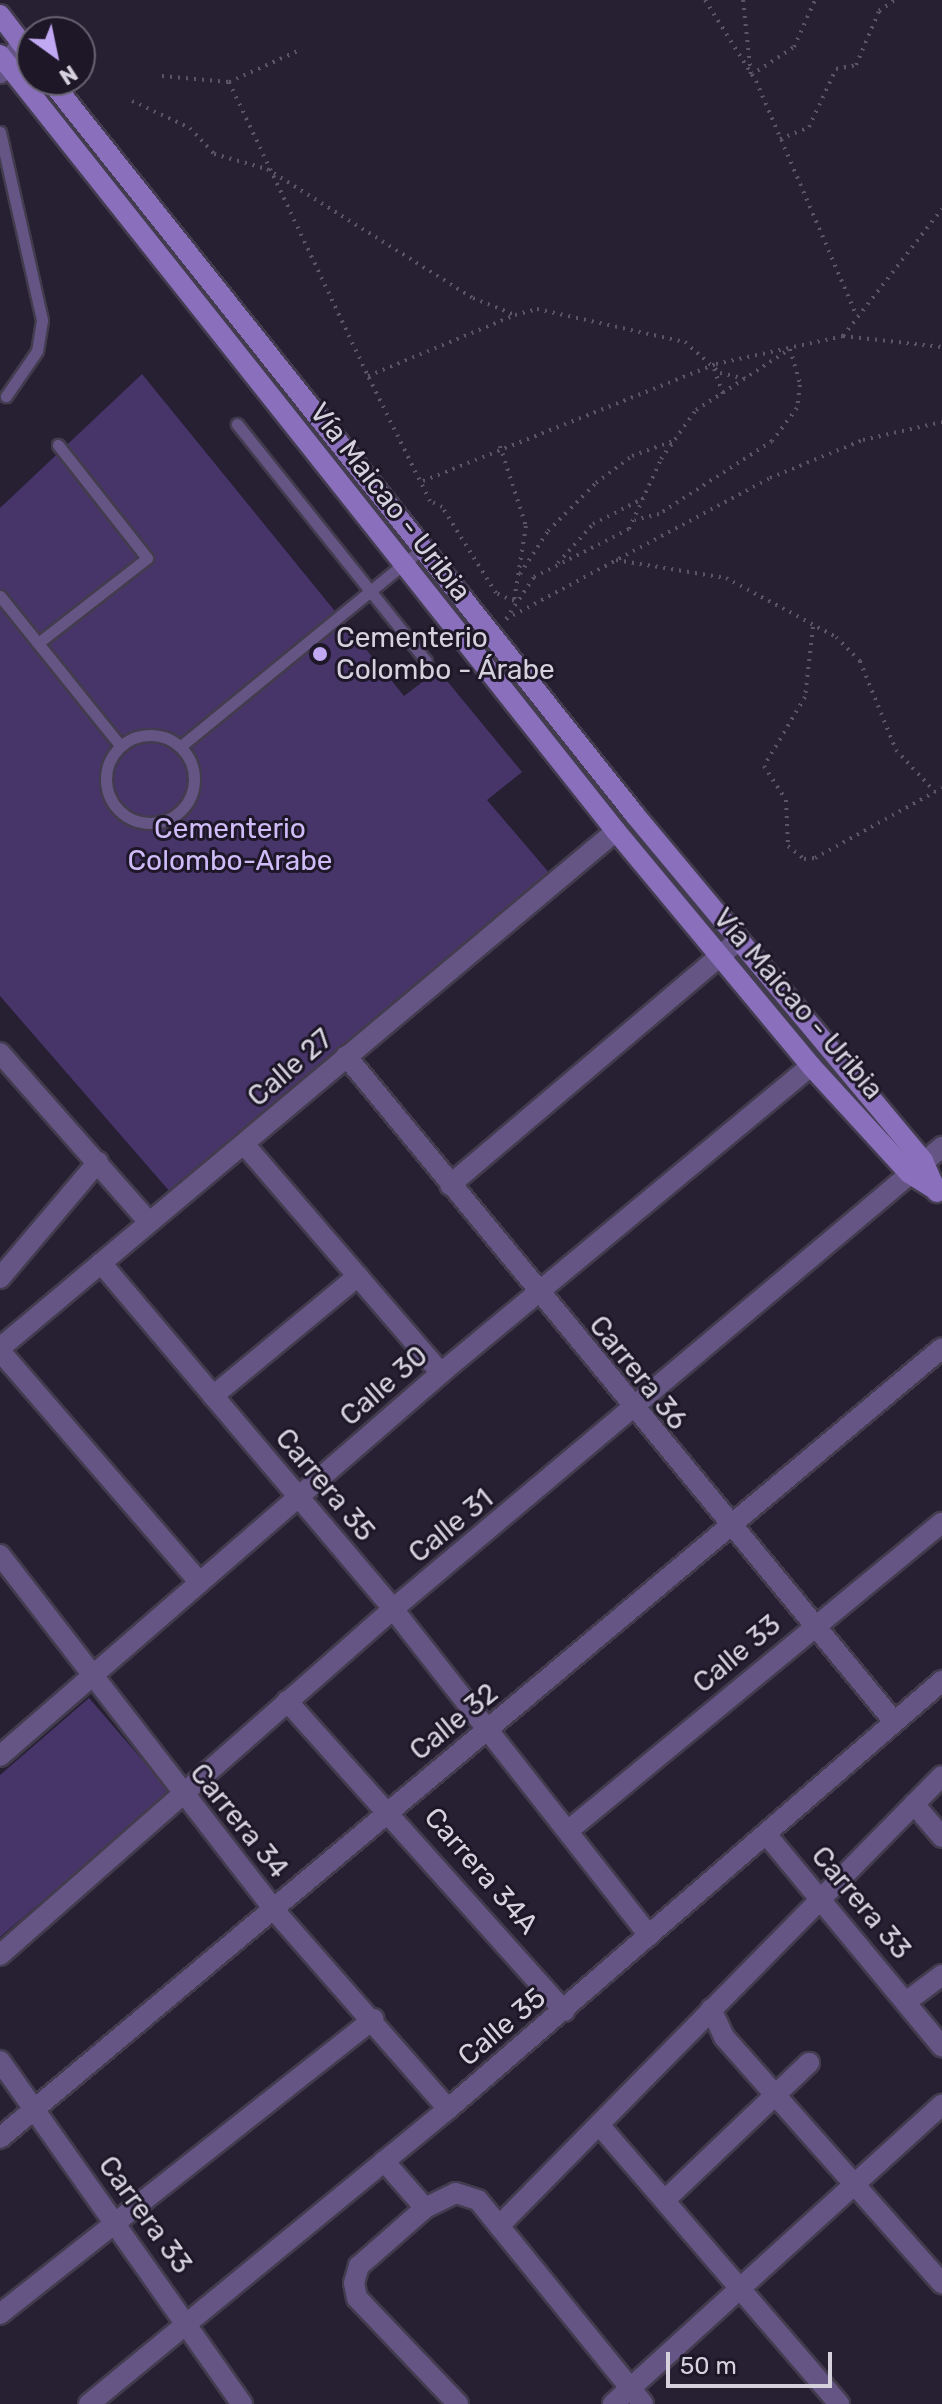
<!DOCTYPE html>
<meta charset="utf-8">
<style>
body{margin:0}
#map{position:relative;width:942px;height:2404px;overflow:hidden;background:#262032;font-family:Rubik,sans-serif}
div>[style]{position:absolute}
.green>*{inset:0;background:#473469}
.path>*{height:4px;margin-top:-2px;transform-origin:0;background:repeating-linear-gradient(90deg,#5b5666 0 2px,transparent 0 8px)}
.roads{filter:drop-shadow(2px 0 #423c4e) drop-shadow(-2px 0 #423c4e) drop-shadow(0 2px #423c4e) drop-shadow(0 -2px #423c4e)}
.lane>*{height:11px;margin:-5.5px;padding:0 5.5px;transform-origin:5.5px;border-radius:5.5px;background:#655585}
.lane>.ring{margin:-5.5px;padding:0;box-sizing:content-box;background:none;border:11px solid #655585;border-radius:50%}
.street>*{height:20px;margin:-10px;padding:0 10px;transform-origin:10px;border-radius:10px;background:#655585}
.secondary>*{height:20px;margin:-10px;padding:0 10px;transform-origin:10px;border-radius:10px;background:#8a6fbc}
.dots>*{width:22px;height:22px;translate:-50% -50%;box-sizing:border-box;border:4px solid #1d1728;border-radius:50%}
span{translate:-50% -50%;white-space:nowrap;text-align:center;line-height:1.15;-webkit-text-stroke:6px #1d1728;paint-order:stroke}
.street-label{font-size:28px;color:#d5d2de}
.poi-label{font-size:28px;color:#d5d2de}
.left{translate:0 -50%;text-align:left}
.park-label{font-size:28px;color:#cebbf8}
.north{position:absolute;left:16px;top:16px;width:80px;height:80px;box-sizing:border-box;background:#1d1728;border:2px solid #676271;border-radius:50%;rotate:147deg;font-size:22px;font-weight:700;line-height:32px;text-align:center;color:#d5d2de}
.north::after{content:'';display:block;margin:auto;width:28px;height:36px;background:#c1a8f3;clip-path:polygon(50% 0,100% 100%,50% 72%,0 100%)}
.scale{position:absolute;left:666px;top:2352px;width:166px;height:36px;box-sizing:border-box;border:4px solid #d5d2de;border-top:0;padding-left:10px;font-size:24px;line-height:28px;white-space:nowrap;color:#d5d2de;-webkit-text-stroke:6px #1d1728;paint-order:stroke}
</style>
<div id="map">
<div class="green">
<div style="clip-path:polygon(142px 374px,404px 696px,438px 670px,522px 772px,487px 800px,551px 875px,171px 1193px,0 996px,0 508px)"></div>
<div style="clip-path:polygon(89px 1698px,170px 1792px,0 1937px,0 1775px)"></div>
</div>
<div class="path">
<div style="left:705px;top:0;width:96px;rotate:57.8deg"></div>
<div style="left:756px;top:81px;width:251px;rotate:66.8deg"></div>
<div style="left:743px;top:0;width:75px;rotate:83.9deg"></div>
<div style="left:751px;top:75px;width:51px;rotate:-33.1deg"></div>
<div style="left:794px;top:47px;width:51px;rotate:-65.9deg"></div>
<div style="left:162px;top:76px;width:67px;rotate:5.1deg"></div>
<div style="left:229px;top:82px;width:80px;rotate:-24.3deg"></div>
<div style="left:229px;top:82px;width:325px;rotate:64.7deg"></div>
<div style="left:132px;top:101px;width:64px;rotate:25deg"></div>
<div style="left:190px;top:128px;width:35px;rotate:47deg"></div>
<div style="left:214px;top:154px;width:55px;rotate:15.8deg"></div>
<div style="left:267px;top:169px;width:243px;rotate:32.1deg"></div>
<div style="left:473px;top:298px;width:45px;rotate:22deg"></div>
<div style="left:515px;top:315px;width:23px;rotate:-15deg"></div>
<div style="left:537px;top:309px;width:152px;rotate:12.6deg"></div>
<div style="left:685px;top:342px;width:47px;rotate:41.5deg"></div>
<div style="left:720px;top:373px;width:28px;rotate:13deg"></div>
<div style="left:780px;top:139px;width:31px;rotate:-22deg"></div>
<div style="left:809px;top:127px;width:64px;rotate:-65deg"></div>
<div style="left:836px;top:69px;width:20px;rotate:-11deg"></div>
<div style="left:856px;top:65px;width:59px;rotate:-66.9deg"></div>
<div style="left:879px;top:11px;width:19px;rotate:-35deg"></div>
<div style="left:843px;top:336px;width:100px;rotate:6.3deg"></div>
<div style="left:714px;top:369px;width:30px;rotate:70deg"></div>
<div style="left:500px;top:446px;width:84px;rotate:72deg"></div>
<div style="left:526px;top:526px;width:76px;rotate:99.1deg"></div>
<div style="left:514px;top:601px;width:20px;rotate:-156deg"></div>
<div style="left:496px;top:593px;width:102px;rotate:-122.1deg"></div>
<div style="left:442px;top:507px;width:13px;rotate:-153deg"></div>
<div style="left:430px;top:501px;width:140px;rotate:-116.4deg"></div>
<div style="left:368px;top:376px;width:159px;rotate:-22.5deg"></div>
<div style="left:423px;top:481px;width:315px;rotate:-21.8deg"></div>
<div style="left:716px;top:364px;width:130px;rotate:-12.4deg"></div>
<div style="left:843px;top:336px;width:161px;rotate:-52.1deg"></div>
<div style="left:616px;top:560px;width:111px;rotate:9.3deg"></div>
<div style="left:726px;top:578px;width:125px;rotate:28.2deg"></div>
<div style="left:836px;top:637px;width:34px;rotate:45deg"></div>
<div style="left:860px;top:661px;width:96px;rotate:68deg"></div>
<div style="left:896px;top:750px;width:57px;rotate:47.1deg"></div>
<div style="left:558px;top:563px;width:52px;rotate:-48.1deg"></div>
<div style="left:593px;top:524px;width:57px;rotate:-27deg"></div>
<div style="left:520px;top:574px;width:51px;rotate:-56.9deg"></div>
<div style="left:548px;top:531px;width:68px;rotate:-45deg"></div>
<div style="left:596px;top:483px;width:45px;rotate:-36.9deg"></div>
<div style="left:632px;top:456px;width:47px;rotate:-20deg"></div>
<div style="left:506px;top:619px;width:50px;rotate:-56.3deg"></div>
<div style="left:534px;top:577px;width:106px;rotate:-26.8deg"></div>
<div style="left:629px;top:529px;width:77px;rotate:-65.4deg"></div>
<div style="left:661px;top:459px;width:60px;rotate:-54.5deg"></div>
<div style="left:696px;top:410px;width:112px;rotate:-33deg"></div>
<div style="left:790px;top:349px;width:37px;rotate:74deg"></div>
<div style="left:800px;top:385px;width:23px;rotate:97deg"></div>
<div style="left:797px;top:408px;width:41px;rotate:127.1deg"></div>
<div style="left:772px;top:441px;width:135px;rotate:147.1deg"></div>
<div style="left:659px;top:514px;width:25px;rotate:166deg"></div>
<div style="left:506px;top:619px;width:299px;rotate:-28.1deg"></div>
<div style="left:770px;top:478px;width:100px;rotate:-22.2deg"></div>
<div style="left:863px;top:440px;width:81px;rotate:-12.8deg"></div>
<div style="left:813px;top:627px;width:70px;rotate:96.5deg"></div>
<div style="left:805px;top:697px;width:80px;rotate:120.7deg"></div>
<div style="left:764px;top:766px;width:40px;rotate:57.1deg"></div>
<div style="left:786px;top:800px;width:46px;rotate:87.5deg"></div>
<div style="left:788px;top:846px;width:21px;rotate:39deg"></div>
<div style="left:804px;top:859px;width:11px;rotate:-5deg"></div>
<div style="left:815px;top:858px;width:145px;rotate:-28.9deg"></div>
</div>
<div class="roads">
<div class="lane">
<div style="left:0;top:132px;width:193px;rotate:77.4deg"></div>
<div style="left:42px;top:320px;width:31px;rotate:99deg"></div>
<div style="left:37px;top:351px;width:55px;rotate:124.6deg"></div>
<div style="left:237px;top:424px;width:303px;rotate:51.4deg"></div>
<div style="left:0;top:596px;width:191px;rotate:51.2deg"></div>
<div style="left:38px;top:643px;width:138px;rotate:-37.9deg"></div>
<div style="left:147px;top:558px;width:144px;rotate:-128.2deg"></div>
<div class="ring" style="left:106px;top:735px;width:77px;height:77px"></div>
<div style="left:181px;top:746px;width:311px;rotate:-39.3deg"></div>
</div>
<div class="street">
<div style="left:0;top:73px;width:36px;rotate:-54deg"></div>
<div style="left:0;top:1053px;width:225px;rotate:48.6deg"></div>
<div style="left:346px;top:1056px;width:859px;rotate:50.53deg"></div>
<div style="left:244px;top:1144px;width:302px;rotate:49.3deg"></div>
<div style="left:450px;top:1185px;width:377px;rotate:-40.3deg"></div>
<div style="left:101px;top:1263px;width:453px;rotate:49.8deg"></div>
<div style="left:393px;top:1609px;width:415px;rotate:51.9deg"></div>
<div style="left:0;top:1278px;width:152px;rotate:-49.8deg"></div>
<div style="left:0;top:1348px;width:804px;rotate:-40.01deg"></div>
<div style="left:0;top:1351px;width:306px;rotate:49.2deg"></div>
<div style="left:213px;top:1396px;width:188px;rotate:-39.6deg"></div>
<div style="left:0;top:1555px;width:448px;rotate:52.3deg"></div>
<div style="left:274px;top:1910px;width:264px;rotate:48.8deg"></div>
<div style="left:287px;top:1701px;width:416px;rotate:48.2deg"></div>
<div style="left:0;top:1756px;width:584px;rotate:-40.97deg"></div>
<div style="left:441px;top:1373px;width:481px;rotate:-39.7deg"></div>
<div style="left:914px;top:1804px;width:43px;rotate:49.7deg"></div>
<div style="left:569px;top:1830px;width:483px;rotate:-39.5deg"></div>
<div style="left:766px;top:1834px;width:276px;rotate:50.4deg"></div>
<div style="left:0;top:1955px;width:524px;rotate:-41.36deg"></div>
<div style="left:393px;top:1609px;width:718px;rotate:-40.08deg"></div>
<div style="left:906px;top:2002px;width:45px;rotate:-36.9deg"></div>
<div style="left:711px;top:2009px;width:31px;rotate:65deg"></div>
<div style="left:724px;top:2037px;width:329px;rotate:48.5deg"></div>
<div style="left:0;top:2061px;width:420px;rotate:54.8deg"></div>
<div style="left:601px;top:2127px;width:365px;rotate:49.3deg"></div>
<div style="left:0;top:2138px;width:1229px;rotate:-39.98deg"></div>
<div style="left:384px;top:2161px;width:62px;rotate:48.9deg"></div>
<div style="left:665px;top:2200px;width:199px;rotate:-43.6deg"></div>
<div style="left:499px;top:2226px;width:631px;rotate:-45.45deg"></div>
<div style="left:0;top:2314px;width:476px;rotate:-38.3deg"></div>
<div style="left:89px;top:2404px;width:465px;rotate:-39.4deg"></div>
<div style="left:448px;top:2109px;width:654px;rotate:-40.91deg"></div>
<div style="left:458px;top:2404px;width:146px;rotate:-133.6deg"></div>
<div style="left:357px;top:2298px;width:15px;rotate:-101deg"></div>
<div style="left:354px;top:2283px;width:18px;rotate:-74deg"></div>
<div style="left:359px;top:2266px;width:88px;rotate:-41.3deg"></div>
<div style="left:425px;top:2208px;width:34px;rotate:-26deg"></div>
<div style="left:456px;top:2193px;width:23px;rotate:18deg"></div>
<div style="left:478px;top:2200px;width:262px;rotate:51deg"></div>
<div style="left:613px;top:2404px;width:445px;rotate:-42.3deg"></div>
</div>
<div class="secondary">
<div style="left:0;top:15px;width:53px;rotate:52.7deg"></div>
<div style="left:0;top:55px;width:991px;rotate:51.56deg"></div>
<div style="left:616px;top:831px;width:305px;rotate:50.3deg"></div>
<div style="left:811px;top:1066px;width:145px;rotate:47.5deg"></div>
<div style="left:909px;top:1173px;width:32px;rotate:32deg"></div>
<div style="left:50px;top:80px;width:939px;rotate:51.48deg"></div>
<div style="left:635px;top:815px;width:450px;rotate:50.2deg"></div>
<div style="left:923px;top:1161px;width:34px;rotate:66deg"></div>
</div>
</div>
<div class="dots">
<div style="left:320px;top:654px;background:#c1a8f3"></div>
</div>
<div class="street-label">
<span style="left:390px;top:502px;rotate:52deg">Vía Maicao - Uribia</span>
<span style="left:798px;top:1004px;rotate:49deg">Vía Maicao - Uribia</span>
<span style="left:290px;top:1068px;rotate:-41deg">Calle 27</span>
<span style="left:638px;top:1373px;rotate:51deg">Carrera 36</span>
<span style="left:384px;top:1386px;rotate:-41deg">Calle 30</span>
<span style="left:325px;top:1485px;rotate:50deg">Carrera 35</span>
<span style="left:451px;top:1526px;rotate:-39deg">Calle 31</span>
<span style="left:737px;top:1654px;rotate:-40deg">Calle 33</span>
<span style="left:454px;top:1722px;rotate:-39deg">Calle 32</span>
<span style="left:239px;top:1821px;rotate:51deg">Carrera 34</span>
<span style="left:481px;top:1871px;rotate:49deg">Carrera 34A</span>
<span style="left:861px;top:1903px;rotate:50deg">Carrera 33</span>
<span style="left:502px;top:2027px;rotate:-40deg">Calle 35</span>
<span style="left:145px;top:2215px;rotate:54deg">Carrera 33</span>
</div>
<div class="poi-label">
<span class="left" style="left:336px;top:654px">Cementerio<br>Colombo - Árabe</span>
</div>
<div class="park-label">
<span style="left:230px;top:845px">Cementerio<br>Colombo-Arabe</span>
</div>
<div class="north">N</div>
<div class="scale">50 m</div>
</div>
